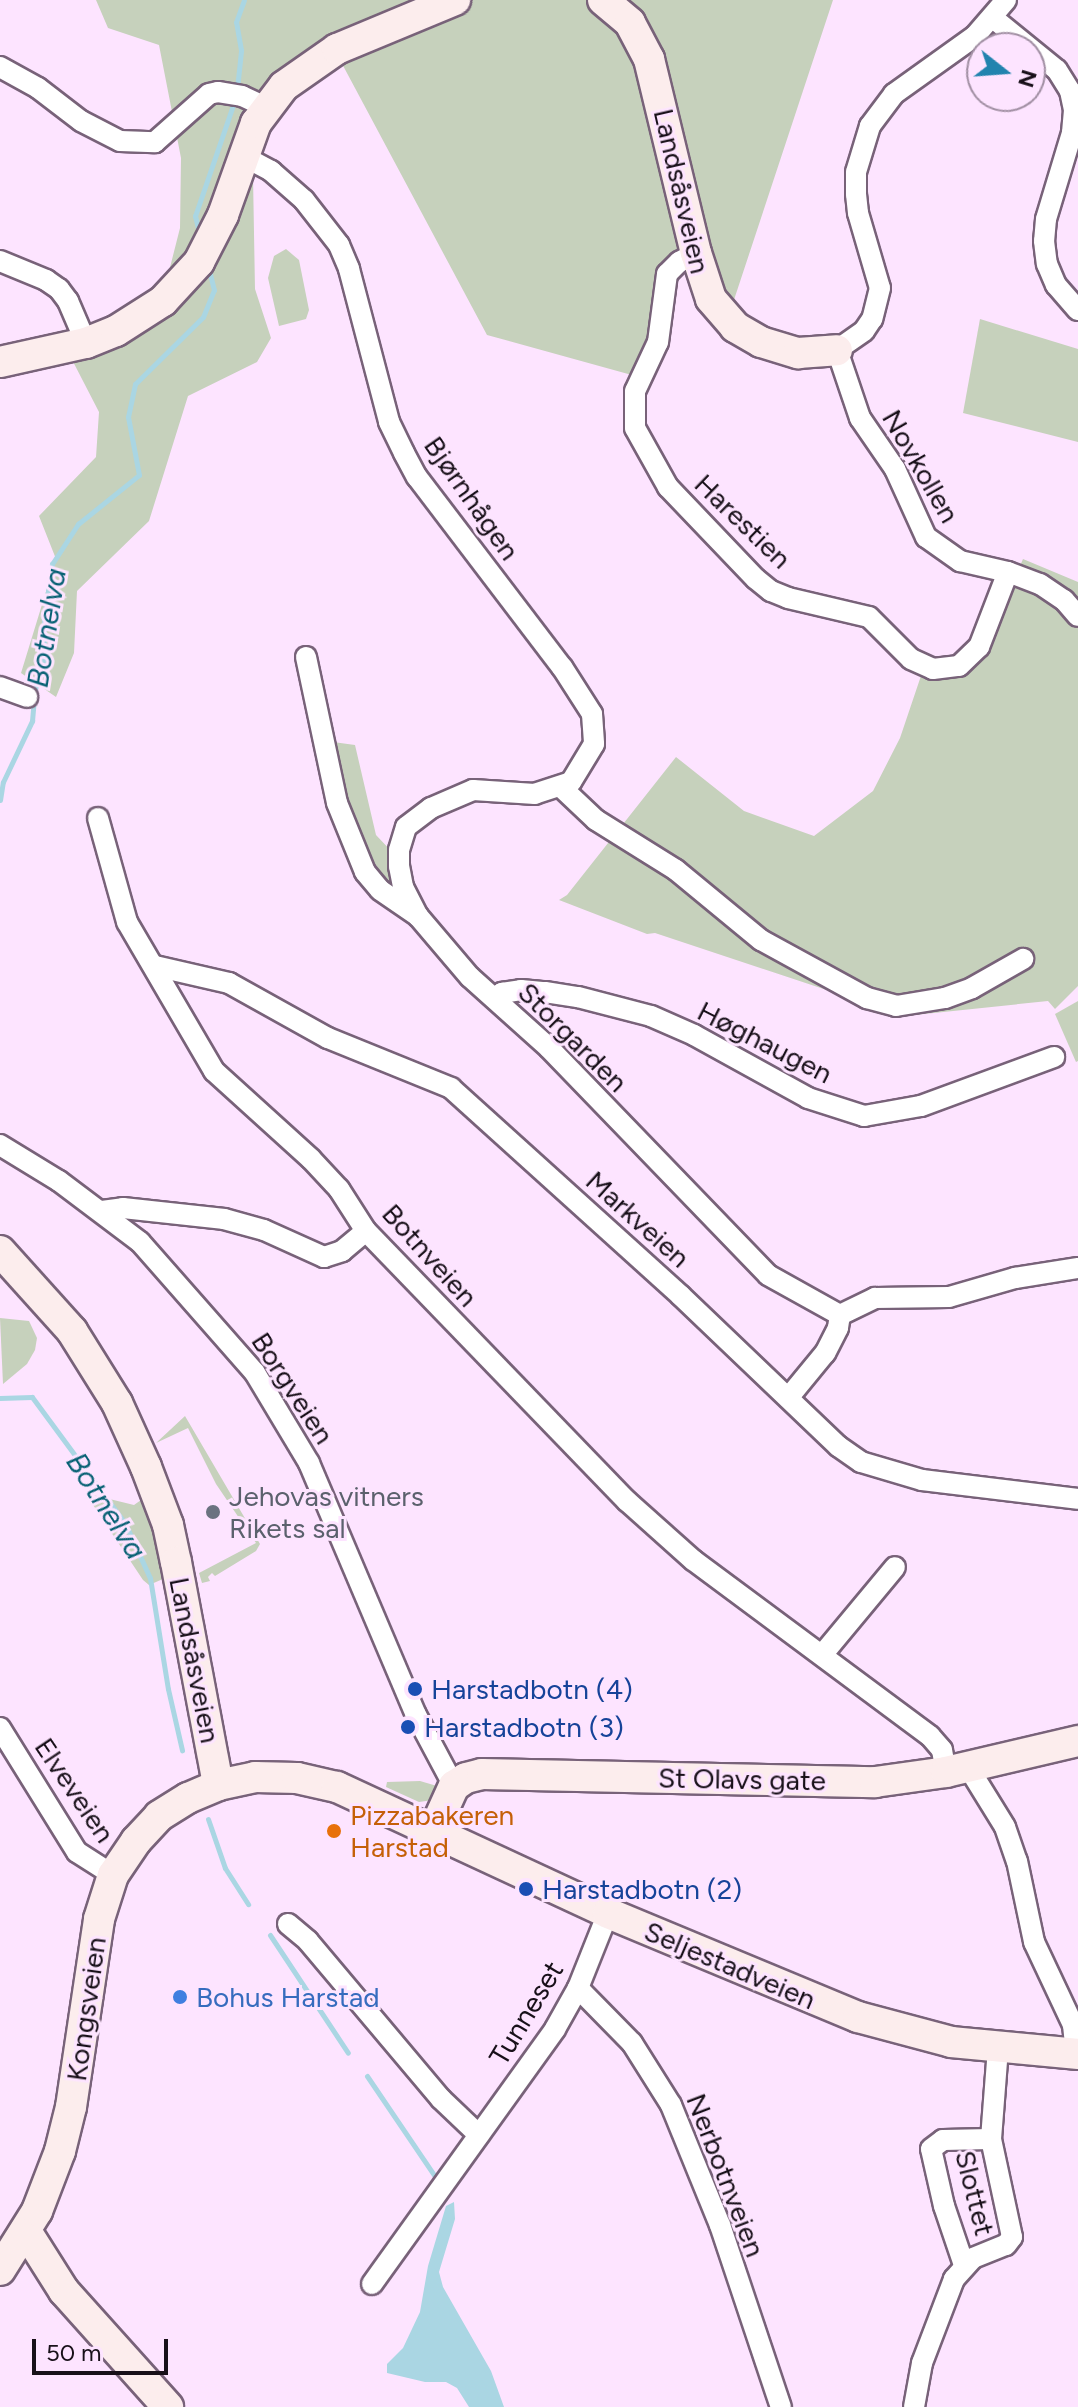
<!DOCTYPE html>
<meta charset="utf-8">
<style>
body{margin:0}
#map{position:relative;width:1078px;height:2407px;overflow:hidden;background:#fde4ff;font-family:Figtree,sans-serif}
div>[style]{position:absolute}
.green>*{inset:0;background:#c6d1bc}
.water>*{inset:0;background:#aad6e3}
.stream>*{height:5px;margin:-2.5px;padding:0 2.5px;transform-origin:2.5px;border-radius:2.5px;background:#aad6e3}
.roads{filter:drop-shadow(2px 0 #786279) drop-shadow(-2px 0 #786279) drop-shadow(0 2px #786279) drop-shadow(0 -2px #786279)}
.street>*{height:20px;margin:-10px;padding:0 10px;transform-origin:10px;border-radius:10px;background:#fff}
.secondary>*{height:30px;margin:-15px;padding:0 15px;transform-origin:15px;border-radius:15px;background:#fceded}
.dots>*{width:22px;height:22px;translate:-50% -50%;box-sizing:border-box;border:4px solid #fde4ff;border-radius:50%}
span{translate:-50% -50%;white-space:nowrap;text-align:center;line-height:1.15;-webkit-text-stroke:6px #fde4ff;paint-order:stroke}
.street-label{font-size:28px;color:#181019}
.worship-label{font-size:28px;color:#5b616d}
.left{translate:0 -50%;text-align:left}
.transit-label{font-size:28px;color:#164399}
.food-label{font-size:28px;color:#c56008}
.shop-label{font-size:28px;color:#366cbe}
.water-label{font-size:30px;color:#076174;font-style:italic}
.north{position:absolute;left:966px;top:32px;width:80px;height:80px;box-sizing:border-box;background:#fde4ff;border:2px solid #a18fa3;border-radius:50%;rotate:107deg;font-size:22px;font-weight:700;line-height:32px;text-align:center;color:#181019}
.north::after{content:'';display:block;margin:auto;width:28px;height:36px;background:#2183ae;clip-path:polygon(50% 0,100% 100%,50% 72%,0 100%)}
.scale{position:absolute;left:32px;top:2339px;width:136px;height:36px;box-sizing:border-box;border:4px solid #181019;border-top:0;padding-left:10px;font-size:24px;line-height:28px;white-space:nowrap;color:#181019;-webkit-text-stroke:6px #fde4ff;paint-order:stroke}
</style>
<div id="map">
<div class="green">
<div style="clip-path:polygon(96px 0,833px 0,729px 315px,695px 236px,639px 377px,487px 335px,340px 60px,267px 107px,253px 176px,255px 289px,271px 338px,257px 362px,188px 396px,149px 521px,77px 591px,74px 653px,56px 697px,21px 673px,56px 559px,39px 516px,96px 457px,99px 412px,67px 350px,163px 295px,180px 228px,181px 158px,159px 45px,108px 28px)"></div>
<div style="clip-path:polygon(286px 249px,299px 260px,309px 310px,306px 319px,279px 326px,268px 278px,274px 256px)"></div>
<div style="clip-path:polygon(980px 319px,1078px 349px,1078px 442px,963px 413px)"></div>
<div style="clip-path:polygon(1023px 559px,1078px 582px,1078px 986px,1055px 1009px,1048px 1001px,905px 1016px,655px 933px,647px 934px,559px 900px,567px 895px,676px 757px,744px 811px,814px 836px,873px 791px,900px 738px,926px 661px,947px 675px,985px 647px)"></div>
<div style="clip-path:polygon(333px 742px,355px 745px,376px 835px,394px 854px,404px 899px,384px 888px,355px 842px)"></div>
<div style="clip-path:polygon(1078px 1001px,1078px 1061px,1076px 1062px,1055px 1014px)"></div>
<div style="clip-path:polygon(0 1318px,29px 1321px,37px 1338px,35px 1350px,27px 1364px,3px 1384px)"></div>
<div style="clip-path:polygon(185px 1416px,260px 1544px,256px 1551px,215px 1576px,212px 1573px,208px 1577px,210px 1581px,202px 1583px,199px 1573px,256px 1543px,216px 1484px,188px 1428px,156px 1443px)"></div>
<div style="clip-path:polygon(85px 1493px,134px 1505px,148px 1495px,166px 1573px,163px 1579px,149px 1585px,143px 1580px)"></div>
<div style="clip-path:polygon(420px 1781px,437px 1786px,438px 1791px,433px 1800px,419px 1802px,386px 1787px,387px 1782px)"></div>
</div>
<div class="water">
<div style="clip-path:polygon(454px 2202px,455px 2219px,439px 2272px,443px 2287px,491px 2371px,504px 2407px,469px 2407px,457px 2388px,446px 2382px,425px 2382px,387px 2373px,387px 2364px,403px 2348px,420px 2312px,428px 2266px,446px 2206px)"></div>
</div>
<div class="stream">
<div style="left:237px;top:89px;width:39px;rotate:-84deg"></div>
<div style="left:241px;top:50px;width:28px;rotate:-100deg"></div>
<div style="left:236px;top:22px;width:23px;rotate:-70deg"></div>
<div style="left:200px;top:237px;width:22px;rotate:-103deg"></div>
<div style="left:195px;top:216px;width:124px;rotate:-71.1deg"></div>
<div style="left:0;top:800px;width:18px;rotate:-81deg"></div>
<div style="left:3px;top:782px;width:68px;rotate:-64.6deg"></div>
<div style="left:32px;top:721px;width:32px;rotate:-85deg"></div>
<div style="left:35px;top:689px;width:31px;rotate:-73deg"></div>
<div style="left:44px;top:659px;width:41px;rotate:-90deg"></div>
<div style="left:44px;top:618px;width:55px;rotate:-81.6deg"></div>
<div style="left:52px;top:564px;width:48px;rotate:-57deg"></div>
<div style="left:78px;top:524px;width:78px;rotate:-38.8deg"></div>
<div style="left:139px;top:475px;width:59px;rotate:-100.7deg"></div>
<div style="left:128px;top:417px;width:34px;rotate:-78deg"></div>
<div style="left:135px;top:384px;width:95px;rotate:-44.6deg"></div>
<div style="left:203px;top:317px;width:29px;rotate:-68deg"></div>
<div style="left:214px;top:290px;width:25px;rotate:-104deg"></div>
<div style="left:0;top:1398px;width:32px;rotate:-2deg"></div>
<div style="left:32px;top:1397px;width:157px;rotate:53.6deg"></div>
<div style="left:125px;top:1523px;width:60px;rotate:65.6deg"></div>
<div style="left:150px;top:1578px;width:112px;rotate:80.8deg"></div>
<div style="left:168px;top:1689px;width:63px;rotate:77.1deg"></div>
<div style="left:208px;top:1819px;width:52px;rotate:70.9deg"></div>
<div style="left:225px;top:1868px;width:43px;rotate:57.4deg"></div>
<div style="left:270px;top:1935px;width:141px;rotate:56.5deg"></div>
<div style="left:367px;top:2076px;width:123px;rotate:55.9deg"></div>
</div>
<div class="roads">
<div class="street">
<div style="left:1006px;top:0;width:48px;rotate:130.7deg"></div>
<div style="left:975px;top:36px;width:100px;rotate:144.4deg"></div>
<div style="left:894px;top:94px;width:40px;rotate:127deg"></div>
<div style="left:870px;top:126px;width:48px;rotate:106.9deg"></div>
<div style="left:856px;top:172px;width:22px;rotate:90deg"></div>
<div style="left:856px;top:194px;width:19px;rotate:84deg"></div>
<div style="left:858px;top:213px;width:78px;rotate:73.7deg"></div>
<div style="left:880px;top:288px;width:32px;rotate:104deg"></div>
<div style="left:872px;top:319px;width:14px;rotate:124deg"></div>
<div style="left:864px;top:331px;width:33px;rotate:145deg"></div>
<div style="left:837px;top:350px;width:72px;rotate:71.3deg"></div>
<div style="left:860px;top:418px;width:62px;rotate:55.5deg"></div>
<div style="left:895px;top:469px;width:75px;rotate:65.5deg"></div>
<div style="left:926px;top:537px;width:42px;rotate:35.2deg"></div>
<div style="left:960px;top:561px;width:49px;rotate:12.9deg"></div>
<div style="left:1008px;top:572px;width:34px;rotate:21deg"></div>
<div style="left:1040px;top:584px;width:29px;rotate:34deg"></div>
<div style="left:1064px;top:600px;width:21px;rotate:49deg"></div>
<div style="left:993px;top:18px;width:82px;rotate:39.1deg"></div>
<div style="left:1057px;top:70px;width:25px;rotate:58deg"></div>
<div style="left:1070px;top:91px;width:19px;rotate:78deg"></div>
<div style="left:1074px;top:110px;width:23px;rotate:95deg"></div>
<div style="left:1072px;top:133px;width:90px;rotate:106.8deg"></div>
<div style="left:1046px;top:219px;width:22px;rotate:95deg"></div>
<div style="left:1044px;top:241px;width:23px;rotate:83deg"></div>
<div style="left:1047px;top:264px;width:23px;rotate:67deg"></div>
<div style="left:1056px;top:285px;width:33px;rotate:49deg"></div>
<div style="left:0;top:67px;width:43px;rotate:28.9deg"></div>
<div style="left:38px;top:88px;width:54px;rotate:37.5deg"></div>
<div style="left:81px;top:121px;width:44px;rotate:27.1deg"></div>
<div style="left:120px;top:141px;width:35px;rotate:2deg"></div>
<div style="left:155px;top:142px;width:72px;rotate:-41.6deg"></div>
<div style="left:209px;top:94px;width:9px;rotate:-13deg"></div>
<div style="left:218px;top:92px;width:24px;rotate:9deg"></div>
<div style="left:242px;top:96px;width:26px;rotate:25deg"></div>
<div style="left:243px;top:156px;width:32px;rotate:28deg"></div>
<div style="left:271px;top:171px;width:44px;rotate:41.3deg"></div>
<div style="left:304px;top:200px;width:57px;rotate:52.1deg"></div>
<div style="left:339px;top:245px;width:26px;rotate:67deg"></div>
<div style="left:349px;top:269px;width:158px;rotate:75.3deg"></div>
<div style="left:389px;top:422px;width:34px;rotate:64deg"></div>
<div style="left:404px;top:453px;width:27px;rotate:62deg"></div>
<div style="left:417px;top:477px;width:239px;rotate:52.7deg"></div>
<div style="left:562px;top:667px;width:56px;rotate:57.4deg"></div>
<div style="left:592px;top:714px;width:30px;rotate:86deg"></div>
<div style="left:594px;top:744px;width:44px;rotate:121.2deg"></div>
<div style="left:571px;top:782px;width:38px;rotate:162deg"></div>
<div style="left:535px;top:794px;width:62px;rotate:-176.3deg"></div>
<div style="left:473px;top:790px;width:46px;rotate:156.8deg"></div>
<div style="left:431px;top:808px;width:31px;rotate:143deg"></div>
<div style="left:406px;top:827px;width:24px;rotate:107deg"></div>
<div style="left:399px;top:850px;width:16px;rotate:90deg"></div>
<div style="left:399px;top:866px;width:21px;rotate:79deg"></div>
<div style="left:403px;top:887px;width:33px;rotate:63deg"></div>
<div style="left:696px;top:253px;width:19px;rotate:152deg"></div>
<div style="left:679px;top:262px;width:17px;rotate:135deg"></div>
<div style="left:667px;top:274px;width:69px;rotate:97.5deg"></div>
<div style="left:658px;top:342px;width:54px;rotate:115.1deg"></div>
<div style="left:635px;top:391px;width:37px;rotate:90deg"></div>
<div style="left:635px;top:428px;width:68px;rotate:60.8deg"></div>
<div style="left:668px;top:487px;width:127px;rotate:46.3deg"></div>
<div style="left:756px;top:579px;width:19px;rotate:39deg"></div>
<div style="left:771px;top:591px;width:18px;rotate:22deg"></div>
<div style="left:788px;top:598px;width:83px;rotate:13.2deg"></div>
<div style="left:869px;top:617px;width:59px;rotate:45deg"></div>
<div style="left:911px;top:659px;width:24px;rotate:24deg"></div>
<div style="left:933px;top:669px;width:26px;rotate:-7deg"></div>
<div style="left:959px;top:666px;width:28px;rotate:-44deg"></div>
<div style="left:979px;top:647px;width:80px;rotate:-68.9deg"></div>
<div style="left:0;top:261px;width:50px;rotate:22.4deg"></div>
<div style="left:46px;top:280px;width:16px;rotate:35deg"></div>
<div style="left:59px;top:289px;width:15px;rotate:53deg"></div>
<div style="left:68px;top:301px;width:46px;rotate:66.8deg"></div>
<div style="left:306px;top:657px;width:149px;rotate:78deg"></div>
<div style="left:337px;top:803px;width:74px;rotate:67.9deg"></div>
<div style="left:365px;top:872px;width:23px;rotate:50deg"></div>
<div style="left:380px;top:890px;width:46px;rotate:34.4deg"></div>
<div style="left:418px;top:916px;width:80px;rotate:49.6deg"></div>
<div style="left:470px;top:977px;width:106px;rotate:41.9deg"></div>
<div style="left:549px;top:1048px;width:315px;rotate:46deg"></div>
<div style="left:768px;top:1275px;width:82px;rotate:29.1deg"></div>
<div style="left:840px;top:1315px;width:13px;rotate:99deg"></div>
<div style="left:838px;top:1328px;width:28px;rotate:117deg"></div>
<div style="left:825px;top:1353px;width:58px;rotate:129.4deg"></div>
<div style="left:0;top:687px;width:29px;rotate:20deg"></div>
<div style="left:561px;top:787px;width:48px;rotate:43.3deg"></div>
<div style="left:596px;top:820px;width:94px;rotate:32deg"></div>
<div style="left:676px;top:870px;width:110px;rotate:39.5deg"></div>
<div style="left:761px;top:940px;width:121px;rotate:28.7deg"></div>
<div style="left:867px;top:998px;width:30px;rotate:15deg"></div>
<div style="left:896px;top:1006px;width:50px;rotate:-9.3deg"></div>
<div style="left:945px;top:998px;width:29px;rotate:-20deg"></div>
<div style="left:972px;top:988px;width:59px;rotate:-29.6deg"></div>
<div style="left:98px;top:818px;width:108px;rotate:74.4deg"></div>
<div style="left:127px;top:922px;width:173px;rotate:59.7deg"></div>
<div style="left:214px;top:1071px;width:131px;rotate:42.2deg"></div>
<div style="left:311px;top:1159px;width:41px;rotate:47deg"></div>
<div style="left:339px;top:1189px;width:50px;rotate:57.3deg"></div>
<div style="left:366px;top:1231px;width:376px;rotate:46deg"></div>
<div style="left:627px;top:1501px;width:89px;rotate:41.8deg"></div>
<div style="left:693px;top:1560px;width:295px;rotate:36.6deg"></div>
<div style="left:930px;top:1736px;width:18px;rotate:49deg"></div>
<div style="left:942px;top:1750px;width:22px;rotate:80deg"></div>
<div style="left:155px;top:966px;width:76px;rotate:12.9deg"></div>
<div style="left:229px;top:983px;width:113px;rotate:29.1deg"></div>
<div style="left:328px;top:1038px;width:133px;rotate:22.1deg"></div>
<div style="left:451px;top:1088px;width:309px;rotate:42.1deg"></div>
<div style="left:680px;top:1295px;width:219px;rotate:43.7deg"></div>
<div style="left:838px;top:1446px;width:28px;rotate:35deg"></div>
<div style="left:861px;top:1462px;width:64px;rotate:16.4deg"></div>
<div style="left:922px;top:1480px;width:157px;rotate:6.9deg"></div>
<div style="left:495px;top:998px;width:9px;rotate:-36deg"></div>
<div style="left:502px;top:993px;width:19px;rotate:-9deg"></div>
<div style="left:521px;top:990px;width:24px;rotate:5deg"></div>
<div style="left:545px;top:992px;width:33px;rotate:9deg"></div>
<div style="left:578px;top:997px;width:75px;rotate:14.6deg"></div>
<div style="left:651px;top:1016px;width:47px;rotate:23.8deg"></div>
<div style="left:694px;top:1035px;width:130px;rotate:28.9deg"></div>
<div style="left:808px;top:1098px;width:59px;rotate:17.8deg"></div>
<div style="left:864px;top:1116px;width:58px;rotate:-10deg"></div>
<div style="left:921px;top:1106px;width:142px;rotate:-20.2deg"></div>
<div style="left:0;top:1145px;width:69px;rotate:31.4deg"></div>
<div style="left:59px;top:1181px;width:101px;rotate:37deg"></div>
<div style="left:140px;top:1242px;width:174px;rotate:48.7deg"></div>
<div style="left:255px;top:1373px;width:105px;rotate:59deg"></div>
<div style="left:309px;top:1463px;width:272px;rotate:67deg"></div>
<div style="left:415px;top:1713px;width:83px;rotate:61.9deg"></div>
<div style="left:102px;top:1211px;width:21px;rotate:-8deg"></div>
<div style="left:123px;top:1208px;width:102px;rotate:6.2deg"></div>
<div style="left:224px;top:1219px;width:41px;rotate:15.4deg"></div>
<div style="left:264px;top:1230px;width:66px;rotate:24.2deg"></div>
<div style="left:324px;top:1257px;width:19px;rotate:-18deg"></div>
<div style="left:342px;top:1251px;width:31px;rotate:-40deg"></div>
<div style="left:840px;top:1315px;width:39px;rotate:-26deg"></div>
<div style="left:875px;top:1298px;width:74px;rotate:-0.8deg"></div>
<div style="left:949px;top:1297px;width:69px;rotate:-16.1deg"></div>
<div style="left:1015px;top:1278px;width:64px;rotate:-9deg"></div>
<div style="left:822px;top:1655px;width:114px;rotate:-50.3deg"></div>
<div style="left:0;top:1728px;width:146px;rotate:58.2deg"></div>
<div style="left:77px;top:1852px;width:43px;rotate:32.6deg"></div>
<div style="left:968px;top:1767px;width:70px;rotate:58.3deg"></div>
<div style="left:1005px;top:1827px;width:36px;rotate:71deg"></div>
<div style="left:1017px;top:1861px;width:83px;rotate:78.1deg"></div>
<div style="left:1034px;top:1942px;width:92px;rotate:64.8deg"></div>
<div style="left:1073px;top:2025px;width:29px;rotate:84deg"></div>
<div style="left:288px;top:1924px;width:26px;rotate:40deg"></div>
<div style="left:308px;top:1941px;width:207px;rotate:49.9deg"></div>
<div style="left:441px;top:2099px;width:52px;rotate:43.5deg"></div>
<div style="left:578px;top:1988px;width:77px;rotate:45.5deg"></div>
<div style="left:632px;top:2043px;width:73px;rotate:57.8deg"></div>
<div style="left:671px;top:2105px;width:130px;rotate:67.8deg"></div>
<div style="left:720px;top:2225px;width:192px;rotate:71.5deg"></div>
<div style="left:964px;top:2265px;width:62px;rotate:-108.7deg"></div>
<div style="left:944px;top:2206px;width:58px;rotate:-102.8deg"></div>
<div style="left:931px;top:2149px;width:15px;rotate:-37deg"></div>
<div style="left:943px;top:2140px;width:48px;rotate:-1.2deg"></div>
<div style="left:372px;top:2284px;width:314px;rotate:-54.3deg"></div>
<div style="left:555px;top:2029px;width:47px;rotate:-60.7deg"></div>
<div style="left:578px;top:1988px;width:81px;rotate:-68.2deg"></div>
<div style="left:914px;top:2407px;width:45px;rotate:-79.7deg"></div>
<div style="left:922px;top:2363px;width:90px;rotate:-69.1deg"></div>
<div style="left:954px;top:2279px;width:28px;rotate:-48deg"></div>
<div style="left:973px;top:2258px;width:35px;rotate:-22deg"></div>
<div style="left:1006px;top:2245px;width:10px;rotate:-53deg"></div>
<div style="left:1012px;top:2237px;width:100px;rotate:-102.1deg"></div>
<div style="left:991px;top:2139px;width:90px;rotate:-85.6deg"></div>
</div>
<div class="secondary">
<div style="left:603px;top:0;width:35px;rotate:40deg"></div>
<div style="left:630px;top:23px;width:41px;rotate:62.2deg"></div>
<div style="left:649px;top:59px;width:200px;rotate:76.4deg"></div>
<div style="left:696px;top:253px;width:48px;rotate:71.9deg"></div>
<div style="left:711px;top:299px;width:37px;rotate:49deg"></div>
<div style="left:735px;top:327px;width:30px;rotate:30deg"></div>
<div style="left:761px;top:342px;width:39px;rotate:17deg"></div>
<div style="left:798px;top:353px;width:39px;rotate:-4deg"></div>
<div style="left:0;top:362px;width:88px;rotate:-12.5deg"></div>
<div style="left:86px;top:343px;width:32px;rotate:-22deg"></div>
<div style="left:116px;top:331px;width:56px;rotate:-32.6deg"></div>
<div style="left:163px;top:301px;width:53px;rotate:-47.3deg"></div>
<div style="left:199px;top:262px;width:53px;rotate:-62.9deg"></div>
<div style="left:223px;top:215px;width:98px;rotate:-70.3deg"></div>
<div style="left:256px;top:123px;width:46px;rotate:-52.9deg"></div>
<div style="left:284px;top:86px;width:65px;rotate:-34.9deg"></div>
<div style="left:337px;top:49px;width:128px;rotate:-22.6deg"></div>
<div style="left:0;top:1251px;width:108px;rotate:48deg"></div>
<div style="left:72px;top:1331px;width:85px;rotate:58deg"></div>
<div style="left:117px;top:1403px;width:70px;rotate:65.6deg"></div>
<div style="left:146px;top:1467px;width:62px;rotate:69.2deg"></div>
<div style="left:168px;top:1525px;width:38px;rotate:78deg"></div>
<div style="left:176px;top:1562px;width:227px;rotate:79.3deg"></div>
<div style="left:433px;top:1832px;width:51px;rotate:-65.5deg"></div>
<div style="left:454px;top:1786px;width:14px;rotate:-34deg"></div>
<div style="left:466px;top:1778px;width:16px;rotate:-14deg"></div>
<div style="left:482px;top:1774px;width:393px;rotate:1.2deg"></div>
<div style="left:875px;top:1782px;width:72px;rotate:-8deg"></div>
<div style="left:946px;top:1772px;width:136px;rotate:-13.2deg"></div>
<div style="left:26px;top:2231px;width:71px;rotate:57.7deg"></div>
<div style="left:64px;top:2291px;width:156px;rotate:48.1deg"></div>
<div style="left:0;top:2270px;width:70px;rotate:-57.9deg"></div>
<div style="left:37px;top:2211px;width:64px;rotate:-69deg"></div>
<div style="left:60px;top:2151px;width:45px;rotate:-76deg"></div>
<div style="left:71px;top:2107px;width:190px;rotate:-81.5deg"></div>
<div style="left:99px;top:1919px;width:46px;rotate:-72.3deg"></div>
<div style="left:113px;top:1875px;width:41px;rotate:-55.9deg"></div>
<div style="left:136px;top:1841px;width:34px;rotate:-47deg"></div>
<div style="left:159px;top:1816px;width:34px;rotate:-32deg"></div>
<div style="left:188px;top:1798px;width:33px;rotate:-23deg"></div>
<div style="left:218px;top:1785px;width:38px;rotate:-12deg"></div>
<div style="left:255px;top:1777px;width:42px;rotate:1.4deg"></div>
<div style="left:297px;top:1778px;width:41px;rotate:12.7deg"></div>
<div style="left:337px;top:1787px;width:299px;rotate:24.9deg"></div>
<div style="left:608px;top:1913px;width:271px;rotate:22.6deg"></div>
<div style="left:858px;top:2017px;width:96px;rotate:15deg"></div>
<div style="left:951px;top:2042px;width:128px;rotate:5.4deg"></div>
</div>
</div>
<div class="dots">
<div style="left:213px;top:1512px;background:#6b7280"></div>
<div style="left:415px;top:1689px;background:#1a4fb4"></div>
<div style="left:408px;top:1727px;background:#1a4fb4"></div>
<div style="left:334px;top:1831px;background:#e8710a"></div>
<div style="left:526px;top:1889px;background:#1a4fb4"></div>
<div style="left:180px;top:1997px;background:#3f7fe0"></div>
</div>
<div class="street-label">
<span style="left:682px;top:191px;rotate:77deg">Landsåsveien</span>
<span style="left:921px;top:466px;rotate:60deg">Novkollen</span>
<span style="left:472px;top:498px;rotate:55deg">Bjørnhågen</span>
<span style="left:743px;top:521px;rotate:44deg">Harestien</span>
<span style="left:573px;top:1037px;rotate:45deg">Storgarden</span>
<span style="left:765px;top:1042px;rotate:27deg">Høghaugen</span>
<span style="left:638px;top:1219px;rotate:42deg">Markveien</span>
<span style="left:430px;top:1255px;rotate:48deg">Botnveien</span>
<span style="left:293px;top:1388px;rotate:57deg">Borgveien</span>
<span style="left:195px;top:1660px;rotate:79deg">Landsåsveien</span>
<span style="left:742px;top:1779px;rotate:1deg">St Olavs gate</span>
<span style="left:75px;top:1790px;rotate:56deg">Elveveien</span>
<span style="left:730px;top:1965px;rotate:23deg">Seljestadveien</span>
<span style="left:86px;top:2009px;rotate:-82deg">Kongsveien</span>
<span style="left:526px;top:2013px;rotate:-59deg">Tunneset</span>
<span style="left:726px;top:2175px;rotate:69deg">Nerbotnveien</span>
<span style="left:975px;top:2193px;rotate:76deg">Slottet</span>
</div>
<div class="worship-label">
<span class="left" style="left:229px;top:1512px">Jehovas vitners<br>Rikets sal</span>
</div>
<div class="transit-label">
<span class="left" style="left:431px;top:1689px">Harstadbotn (4)</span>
<span class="left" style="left:424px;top:1727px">Harstadbotn (3)</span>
<span class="left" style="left:542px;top:1889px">Harstadbotn (2)</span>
</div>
<div class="food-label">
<span class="left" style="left:350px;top:1831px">Pizzabakeren<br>Harstad</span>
</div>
<div class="shop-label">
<span class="left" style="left:196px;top:1997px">Bohus Harstad</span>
</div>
<div class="water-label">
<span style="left:47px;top:628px;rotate:-81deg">Botnelva</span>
<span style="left:106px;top:1506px;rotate:57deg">Botnelva</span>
</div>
<div class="north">N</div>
<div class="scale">50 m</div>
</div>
